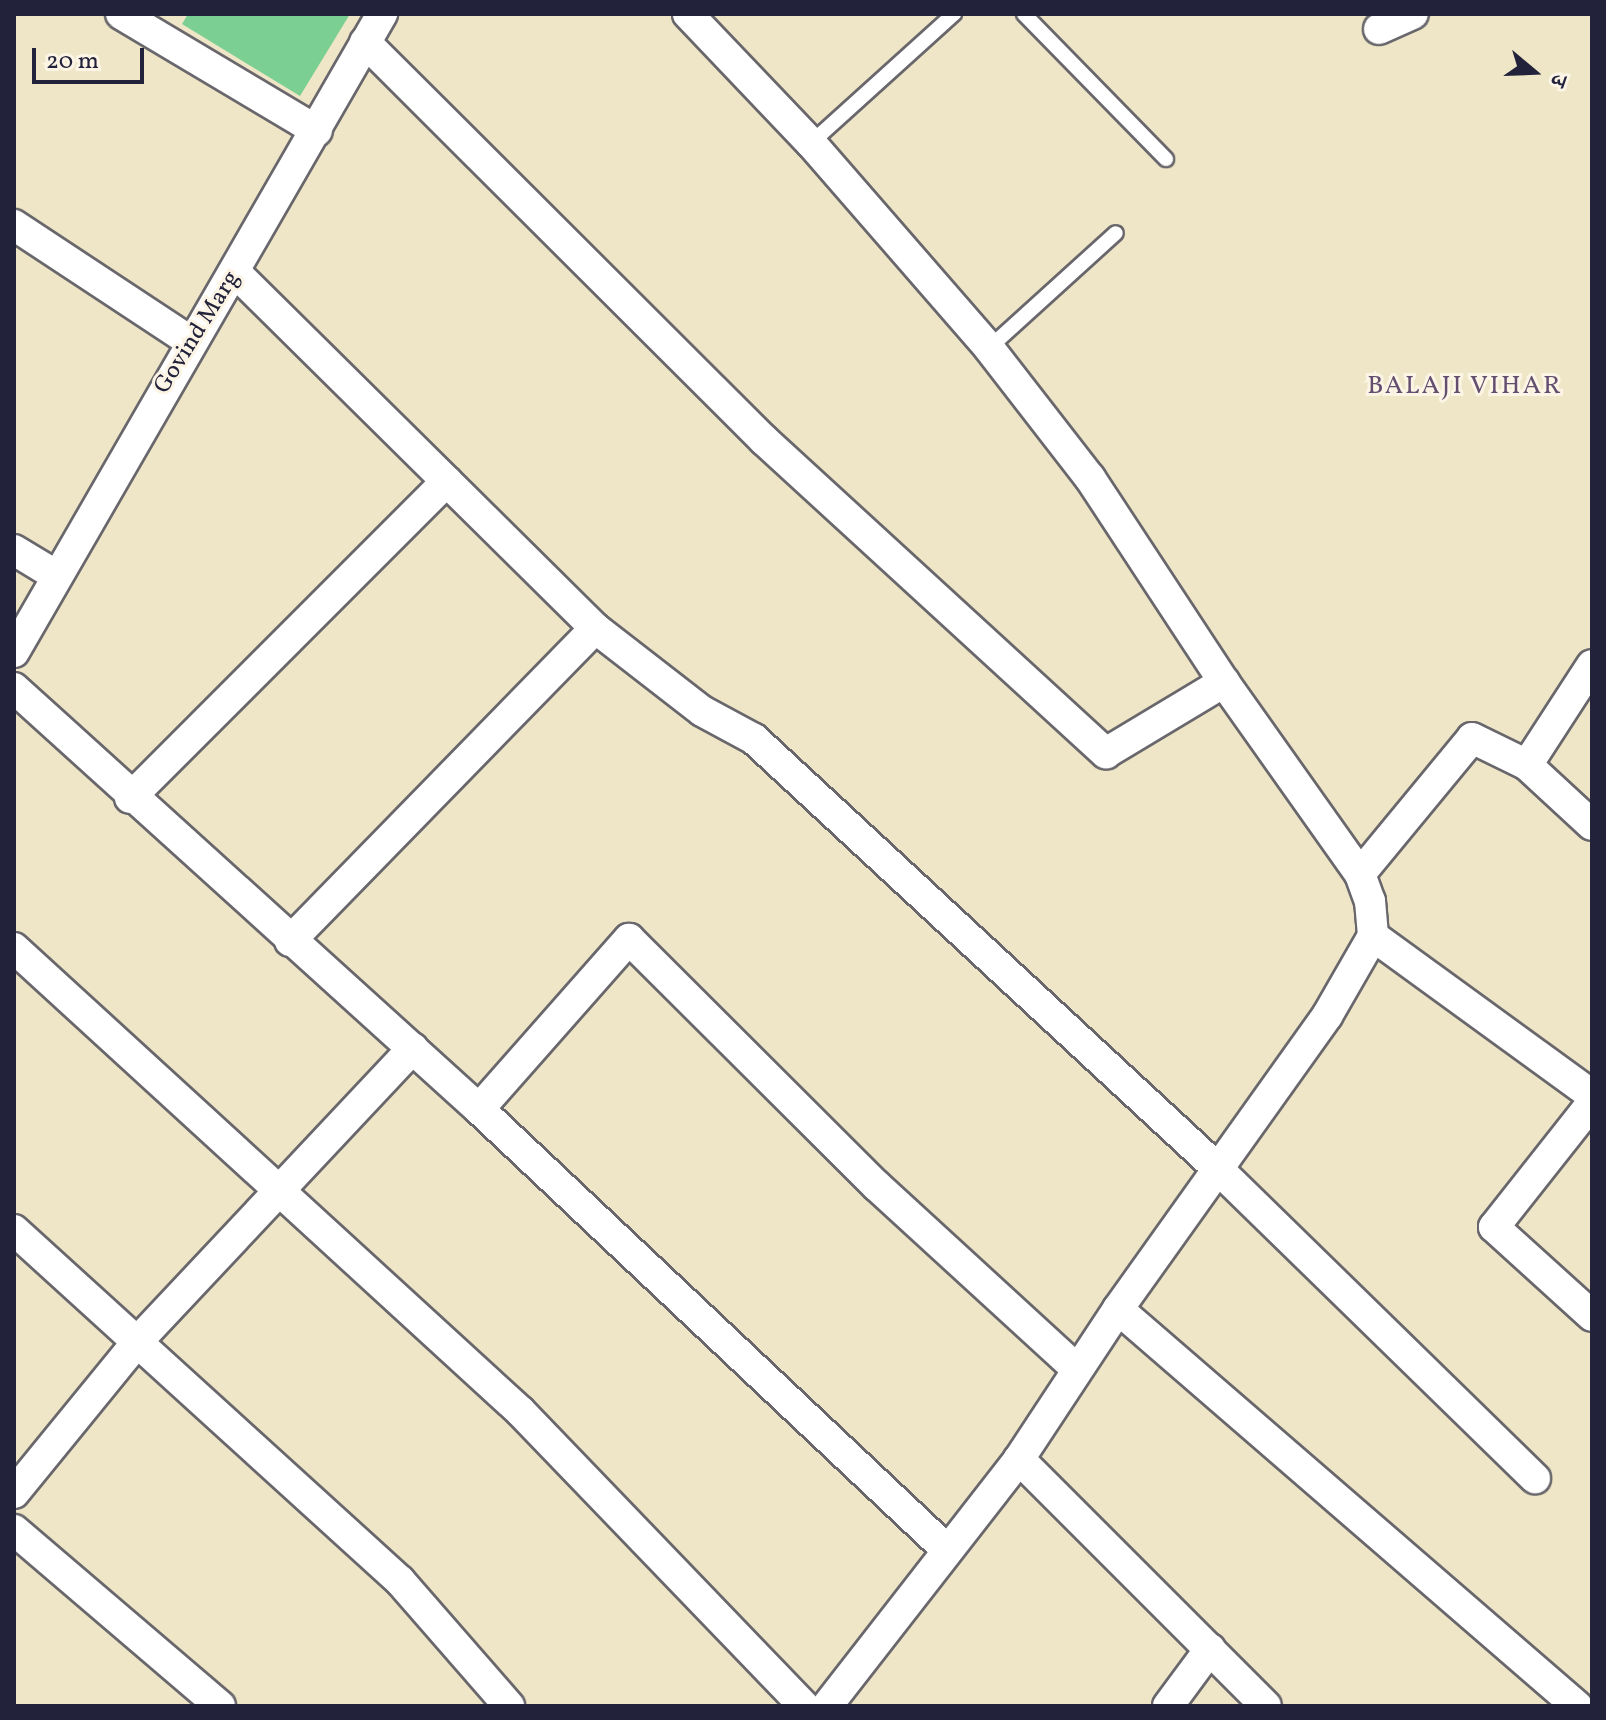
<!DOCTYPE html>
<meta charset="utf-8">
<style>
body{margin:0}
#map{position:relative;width:1606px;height:1720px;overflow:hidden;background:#eee6c7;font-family:Vollkorn,"Noto Serif Devanagari",serif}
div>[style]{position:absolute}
.green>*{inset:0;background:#7ccf92}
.roads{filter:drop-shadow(2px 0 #69676c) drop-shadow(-2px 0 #69676c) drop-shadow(0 2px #69676c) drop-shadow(0 -2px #69676c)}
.service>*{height:14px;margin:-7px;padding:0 7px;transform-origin:7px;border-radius:7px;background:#fff}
.minor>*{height:30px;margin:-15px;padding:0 15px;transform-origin:15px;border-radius:15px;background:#fff}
span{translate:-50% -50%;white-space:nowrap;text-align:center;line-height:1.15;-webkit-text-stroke:6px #fcf5e5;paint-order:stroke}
.street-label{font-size:24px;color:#22223b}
.neighbourhood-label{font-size:26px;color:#644e70;letter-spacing:2px}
.frame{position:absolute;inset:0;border:16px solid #22223b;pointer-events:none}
.north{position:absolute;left:1494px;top:32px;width:80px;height:80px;-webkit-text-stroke:6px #fcf5e5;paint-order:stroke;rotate:109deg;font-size:22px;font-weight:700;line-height:32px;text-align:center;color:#22223b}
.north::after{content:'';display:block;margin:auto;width:28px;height:36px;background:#22223b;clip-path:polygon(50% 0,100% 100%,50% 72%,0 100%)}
.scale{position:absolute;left:32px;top:48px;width:112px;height:36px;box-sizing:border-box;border:4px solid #22223b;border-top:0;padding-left:10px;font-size:24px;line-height:28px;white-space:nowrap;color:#22223b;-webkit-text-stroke:6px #fcf5e5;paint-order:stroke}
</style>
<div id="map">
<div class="green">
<div style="clip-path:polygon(188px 14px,350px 14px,300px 96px,182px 24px)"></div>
</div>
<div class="roads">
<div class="service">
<div style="left:1024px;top:14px;width:203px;rotate:45.6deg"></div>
<div style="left:811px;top:143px;width:193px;rotate:-42.1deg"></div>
<div style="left:989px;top:348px;width:171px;rotate:-42.2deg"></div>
</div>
<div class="minor">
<div style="left:121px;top:14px;width:228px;rotate:30.8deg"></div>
<div style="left:688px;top:14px;width:178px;rotate:46.4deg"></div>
<div style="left:811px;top:143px;width:271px;rotate:49deg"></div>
<div style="left:989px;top:348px;width:165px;rotate:52.2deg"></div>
<div style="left:1090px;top:478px;width:244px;rotate:56.7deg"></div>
<div style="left:1224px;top:682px;width:235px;rotate:54.7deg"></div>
<div style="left:1360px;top:874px;width:29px;rotate:70deg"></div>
<div style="left:1370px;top:901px;width:35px;rotate:85deg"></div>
<div style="left:1373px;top:936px;width:92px;rotate:119.9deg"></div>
<div style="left:1327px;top:1016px;width:360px;rotate:125.5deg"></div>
<div style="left:1118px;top:1309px;width:180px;rotate:123.4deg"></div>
<div style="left:1019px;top:1459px;width:349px;rotate:45deg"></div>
<div style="left:1379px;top:29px;width:37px;rotate:-24deg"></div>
<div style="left:365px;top:42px;width:564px;rotate:44.93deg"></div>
<div style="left:764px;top:440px;width:464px;rotate:42.5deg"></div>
<div style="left:1106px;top:753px;width:138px;rotate:-31deg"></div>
<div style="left:14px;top:225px;width:211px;rotate:33.4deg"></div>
<div style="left:236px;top:273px;width:505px;rotate:44.68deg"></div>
<div style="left:595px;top:628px;width:135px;rotate:37.8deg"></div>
<div style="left:702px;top:711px;width:59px;rotate:28.3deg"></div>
<div style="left:754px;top:739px;width:633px;rotate:42.82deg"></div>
<div style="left:1218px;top:1169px;width:443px;rotate:44.3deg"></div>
<div style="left:14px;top:550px;width:50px;rotate:31.2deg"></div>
<div style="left:14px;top:652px;width:737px;rotate:-60.02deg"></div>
<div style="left:14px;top:688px;width:627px;rotate:42.16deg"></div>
<div style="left:479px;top:1109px;width:643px;rotate:43.3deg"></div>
<div style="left:1527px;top:765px;width:119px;rotate:-57deg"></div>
<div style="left:130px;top:798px;width:448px;rotate:-45deg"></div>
<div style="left:1360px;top:874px;width:176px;rotate:-50.5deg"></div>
<div style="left:1472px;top:738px;width:61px;rotate:26.1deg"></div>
<div style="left:1527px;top:765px;width:88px;rotate:42.7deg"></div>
<div style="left:1373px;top:936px;width:271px;rotate:36deg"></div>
<div style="left:290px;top:941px;width:437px;rotate:-45.7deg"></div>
<div style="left:14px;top:948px;width:686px;rotate:42.46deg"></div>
<div style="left:520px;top:1411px;width:409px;rotate:46.1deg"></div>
<div style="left:1592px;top:1103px;width:158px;rotate:128.3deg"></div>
<div style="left:1494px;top:1227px;width:132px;rotate:42.2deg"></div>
<div style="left:479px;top:1109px;width:227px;rotate:-48.6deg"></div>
<div style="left:629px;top:939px;width:350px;rotate:44.9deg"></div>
<div style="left:877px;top:1186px;width:271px;rotate:42.5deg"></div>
<div style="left:14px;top:1230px;width:522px;rotate:42.28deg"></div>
<div style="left:400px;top:1581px;width:166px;rotate:48.9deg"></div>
<div style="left:1118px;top:1309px;width:607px;rotate:40.86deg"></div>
<div style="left:14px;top:1493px;width:195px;rotate:-50.8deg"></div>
<div style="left:137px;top:1342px;width:403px;rotate:-46.8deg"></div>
<div style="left:14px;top:1530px;width:271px;rotate:40.5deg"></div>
<div style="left:827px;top:1706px;width:313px;rotate:-52.1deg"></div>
<div style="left:1168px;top:1706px;width:71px;rotate:-53.6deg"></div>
</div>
</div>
<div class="street-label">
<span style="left:198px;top:333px;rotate:-58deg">Govind Marg</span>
</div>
<div class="neighbourhood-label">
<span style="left:1465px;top:387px">BALAJI VIHAR</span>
</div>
<div class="frame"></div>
<div class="north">उ</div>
<div class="scale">20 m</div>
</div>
